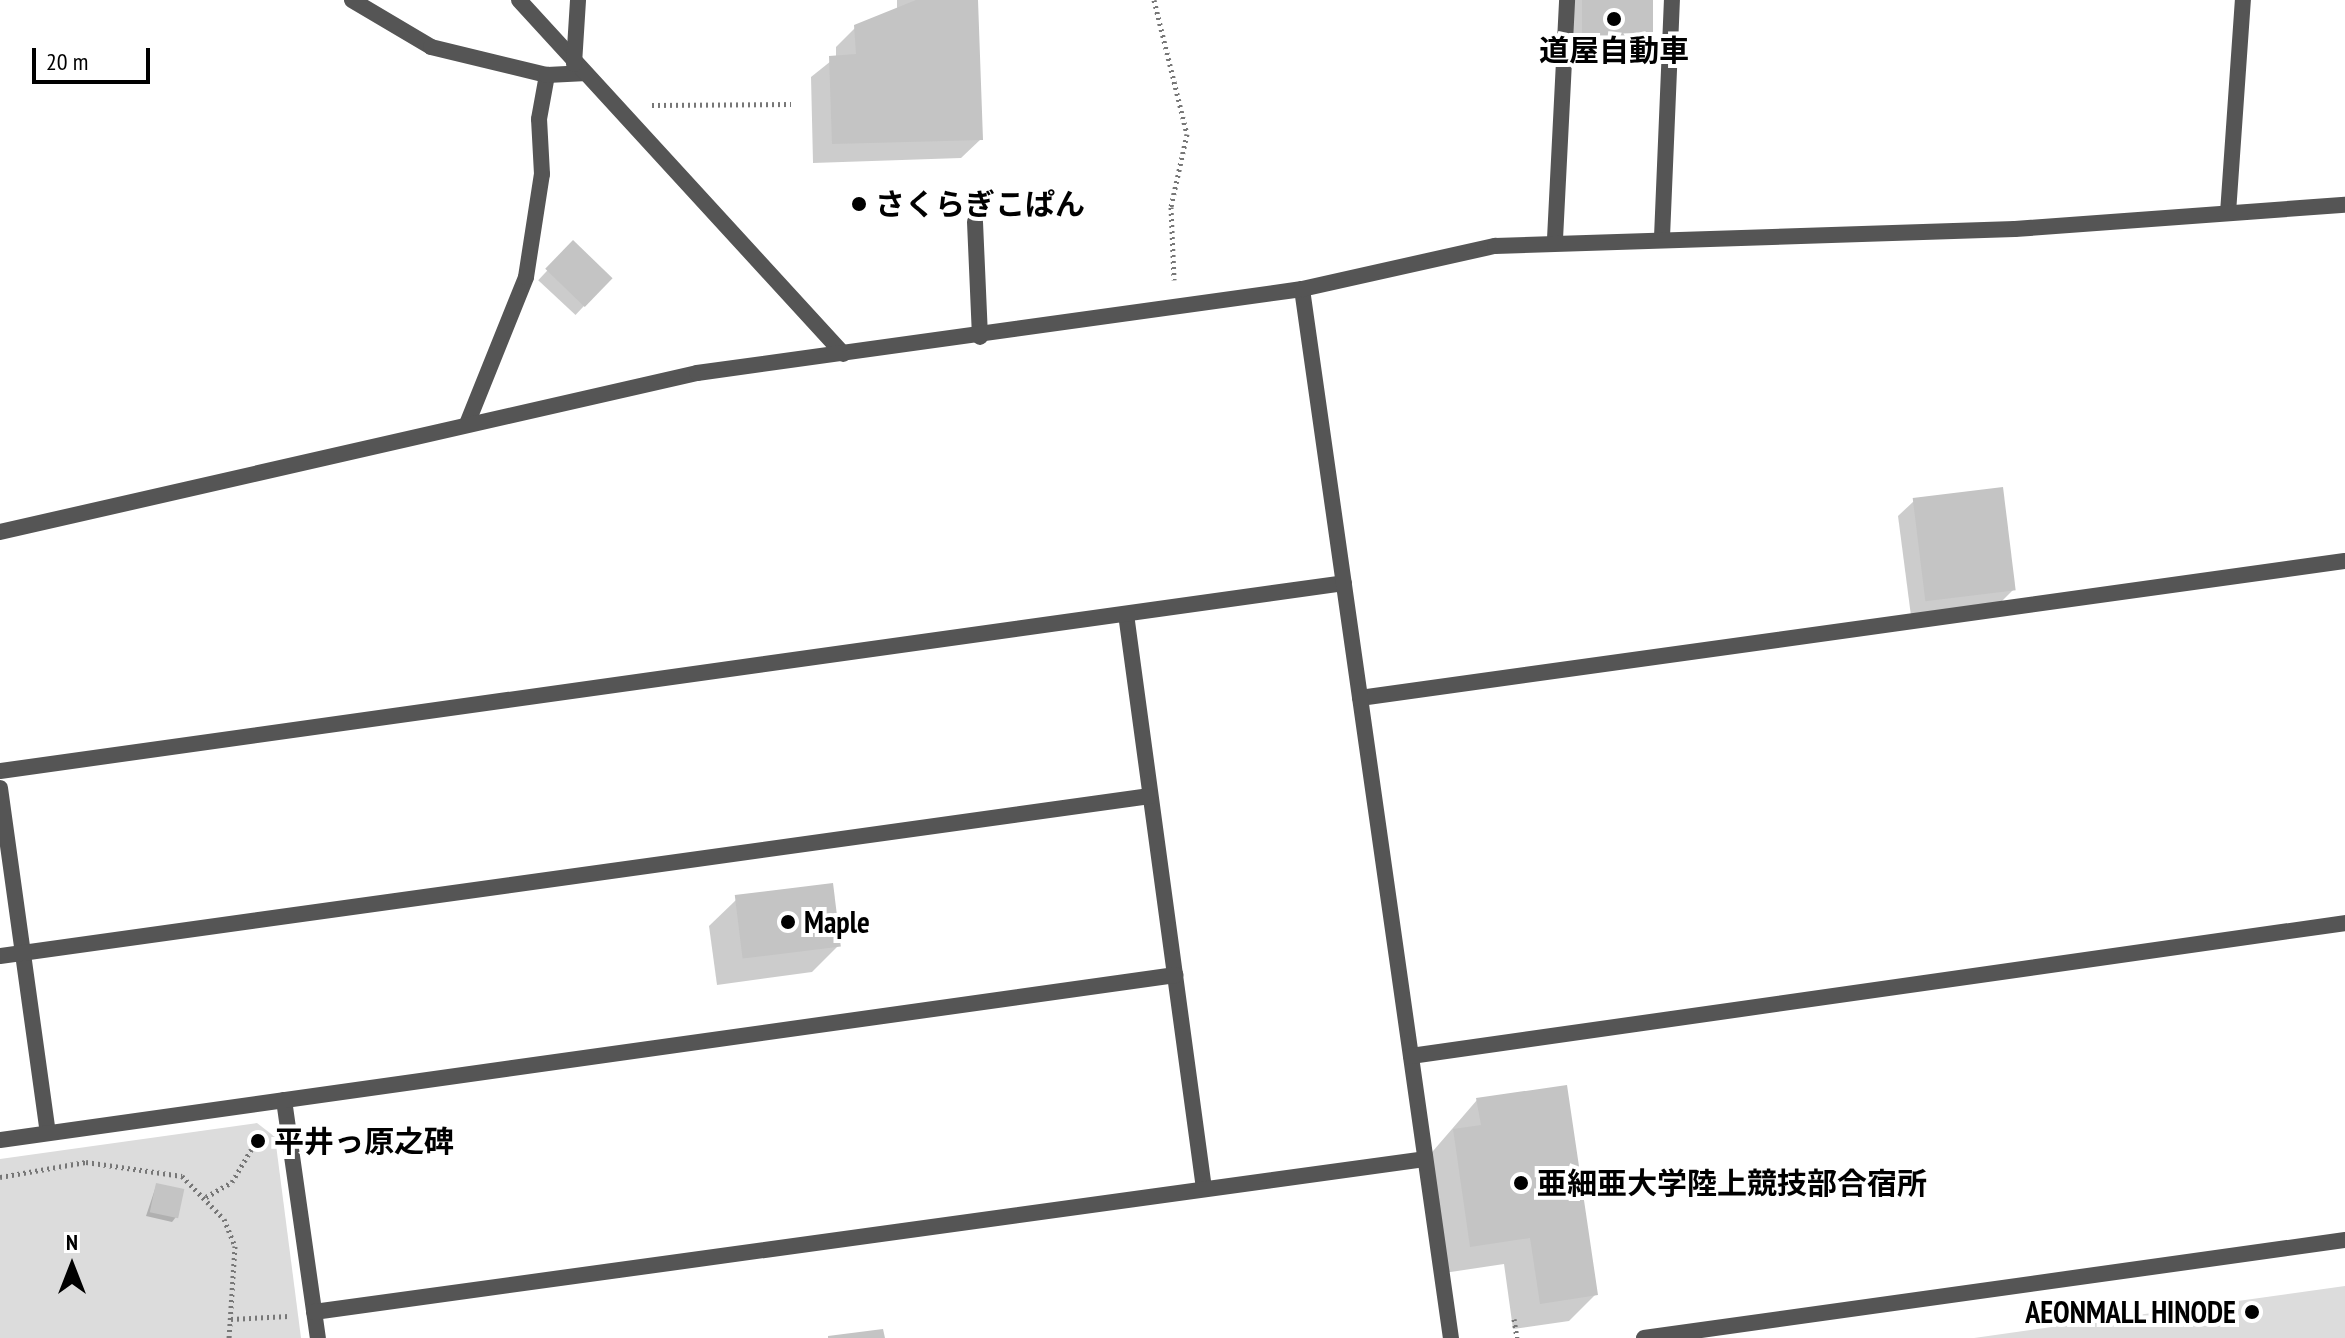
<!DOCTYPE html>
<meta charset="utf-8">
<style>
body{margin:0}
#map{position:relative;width:2345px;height:1338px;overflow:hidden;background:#fff;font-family:"PT Sans Narrow","Noto Sans JP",sans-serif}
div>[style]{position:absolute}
.green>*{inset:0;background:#dcdcdc}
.shadow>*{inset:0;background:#0003;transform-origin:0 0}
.building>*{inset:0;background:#c4c4c4;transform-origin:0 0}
.path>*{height:5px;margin-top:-2.5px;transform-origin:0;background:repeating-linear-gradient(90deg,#777 0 2px,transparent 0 6px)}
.service>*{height:16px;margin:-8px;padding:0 8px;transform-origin:8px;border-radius:8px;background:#555}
.minor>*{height:16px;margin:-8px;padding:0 8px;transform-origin:8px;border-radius:8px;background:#555}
.tertiary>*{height:16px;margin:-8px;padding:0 8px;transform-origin:8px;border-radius:8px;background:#555}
.dots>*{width:22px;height:22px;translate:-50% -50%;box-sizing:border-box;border:4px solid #fff;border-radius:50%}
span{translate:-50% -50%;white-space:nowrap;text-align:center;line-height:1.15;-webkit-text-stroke:8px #fff;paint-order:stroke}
.poi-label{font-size:30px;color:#000;font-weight:700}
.left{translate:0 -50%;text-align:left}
.right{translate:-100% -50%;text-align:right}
.north{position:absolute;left:32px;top:1226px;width:80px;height:80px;-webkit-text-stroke:6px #fff;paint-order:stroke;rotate:0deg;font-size:22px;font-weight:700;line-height:32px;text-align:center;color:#000}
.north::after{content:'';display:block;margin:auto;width:28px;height:36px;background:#000;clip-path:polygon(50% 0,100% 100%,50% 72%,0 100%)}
.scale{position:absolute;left:32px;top:48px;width:118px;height:36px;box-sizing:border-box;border:4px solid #000;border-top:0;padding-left:10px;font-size:24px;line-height:28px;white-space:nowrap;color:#000;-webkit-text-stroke:6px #fff;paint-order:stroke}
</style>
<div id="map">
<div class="green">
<div style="clip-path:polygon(257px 1123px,275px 1137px,301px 1338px,0 1338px,0 1159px)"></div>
<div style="clip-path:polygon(2345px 1286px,2345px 1338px,1974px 1338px)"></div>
</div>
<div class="shadow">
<div style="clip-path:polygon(897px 0,976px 0,981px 139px,961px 158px,813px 163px,811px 77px,836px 57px,836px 47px,856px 27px,897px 9px)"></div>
<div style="clip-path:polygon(1574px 0,1651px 0,1647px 50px,1637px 59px,1570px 54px)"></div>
<div style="left:573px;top:243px;width:51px;height:51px;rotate:43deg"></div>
<div style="clip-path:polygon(1914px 501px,2014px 589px,1999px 604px,1911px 616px,1898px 516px)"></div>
<div style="clip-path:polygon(736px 900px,839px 945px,812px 972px,717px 985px,709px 926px)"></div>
<div style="clip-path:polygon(1477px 1100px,1596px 1294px,1569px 1321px,1513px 1329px,1504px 1264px,1444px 1273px,1427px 1158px)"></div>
<div style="clip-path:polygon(156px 1186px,176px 1217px,172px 1222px,146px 1216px)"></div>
</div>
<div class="building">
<div style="clip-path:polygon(916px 0,978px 0,983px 140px,832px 144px,829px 56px,856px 54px,854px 25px)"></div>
<div style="left:1582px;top:0;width:71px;height:45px"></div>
<div style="left:573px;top:240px;width:55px;height:40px;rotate:44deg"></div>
<div style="left:2003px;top:487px;width:104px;height:91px;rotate:83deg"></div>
<div style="left:833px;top:883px;width:64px;height:99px;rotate:83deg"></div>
<div style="clip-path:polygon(1567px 1085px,1598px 1295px,1540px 1304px,1530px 1238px,1470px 1247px,1453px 1129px,1481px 1125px,1476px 1098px)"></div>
<div style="left:156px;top:1183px;width:29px;height:30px;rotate:12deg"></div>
<div style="clip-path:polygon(883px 1329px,885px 1338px,828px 1338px,828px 1336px)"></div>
</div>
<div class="path">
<div style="left:1154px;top:0;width:138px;rotate:76.2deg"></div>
<div style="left:1187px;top:134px;width:75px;rotate:102.4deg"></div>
<div style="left:1171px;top:207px;width:73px;rotate:87.6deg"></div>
<div style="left:652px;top:105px;width:139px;rotate:-0.4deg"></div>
<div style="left:0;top:1177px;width:87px;rotate:-9.9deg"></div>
<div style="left:86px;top:1162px;width:97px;rotate:8.3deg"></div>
<div style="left:182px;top:1176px;width:60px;rotate:45.7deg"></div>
<div style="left:224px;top:1219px;width:29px;rotate:68deg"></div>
<div style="left:235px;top:1246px;width:92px;rotate:93.7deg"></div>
<div style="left:206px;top:1197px;width:30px;rotate:-30deg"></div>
<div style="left:232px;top:1182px;width:45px;rotate:-59.5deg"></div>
<div style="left:231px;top:1319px;width:58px;rotate:-3deg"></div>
<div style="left:1514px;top:1319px;width:19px;rotate:81deg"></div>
</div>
<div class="service">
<div style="left:2228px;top:213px;width:214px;rotate:-86deg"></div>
<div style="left:975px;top:222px;width:115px;rotate:87.5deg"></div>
<div style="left:1555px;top:239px;width:239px;rotate:-87.1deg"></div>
<div style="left:467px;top:424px;width:158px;rotate:-68.1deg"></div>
<div style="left:526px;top:277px;width:104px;rotate:-81.2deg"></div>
<div style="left:542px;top:174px;width:55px;rotate:-93.1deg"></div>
<div style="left:539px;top:119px;width:45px;rotate:-79.7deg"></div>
</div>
<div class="minor">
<div style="left:352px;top:0;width:92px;rotate:30.7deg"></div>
<div style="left:431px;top:47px;width:119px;rotate:13.6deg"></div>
<div style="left:547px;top:75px;width:35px;rotate:-3deg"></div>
<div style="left:519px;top:0;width:480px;rotate:47.5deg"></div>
<div style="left:574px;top:64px;width:64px;rotate:-86.4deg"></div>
<div style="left:1662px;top:237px;width:237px;rotate:-87.6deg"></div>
<div style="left:1126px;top:614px;width:580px;rotate:82.27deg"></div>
<div style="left:1360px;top:698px;width:994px;rotate:-7.92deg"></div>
<div style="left:0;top:771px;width:1357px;rotate:-7.96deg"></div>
<div style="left:0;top:788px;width:348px;rotate:82.1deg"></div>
<div style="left:0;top:956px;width:1161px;rotate:-7.92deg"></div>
<div style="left:284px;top:1100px;width:240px;rotate:81.9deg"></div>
<div style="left:0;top:1140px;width:1187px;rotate:-7.99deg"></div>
<div style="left:314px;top:1312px;width:1121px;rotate:-7.84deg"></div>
</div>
<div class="tertiary">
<div style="left:1302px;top:289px;width:1060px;rotate:81.92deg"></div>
<div style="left:0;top:532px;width:715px;rotate:-12.85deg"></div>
<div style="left:697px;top:373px;width:611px;rotate:-7.9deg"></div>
<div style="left:1302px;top:289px;width:198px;rotate:-12.6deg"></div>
<div style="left:1495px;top:246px;width:520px;rotate:-1.87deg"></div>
<div style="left:2015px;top:229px;width:331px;rotate:-4.2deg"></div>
<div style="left:1411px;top:1056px;width:943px;rotate:-8.1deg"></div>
<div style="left:1644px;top:1338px;width:708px;rotate:-7.96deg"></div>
</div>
<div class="dots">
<div style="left:1614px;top:19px;background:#000"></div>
<div style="left:859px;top:204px;background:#000"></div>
<div style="left:788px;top:922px;background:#000"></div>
<div style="left:258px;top:1141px;background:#000"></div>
<div style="left:1521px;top:1183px;background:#000"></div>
<div style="left:2252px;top:1312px;background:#000"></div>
</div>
<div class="poi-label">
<span style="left:1614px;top:50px">道屋自動車</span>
<span class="left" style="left:875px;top:204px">さくらぎこぱん</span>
<span class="left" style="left:804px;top:922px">Maple</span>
<span class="left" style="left:274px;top:1141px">平井っ原之碑</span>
<span class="left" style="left:1537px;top:1183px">亜細亜大学陸上競技部合宿所</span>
<span class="right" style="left:2236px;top:1312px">AEONMALL HINODE</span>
</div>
<div class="north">N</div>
<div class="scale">20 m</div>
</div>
